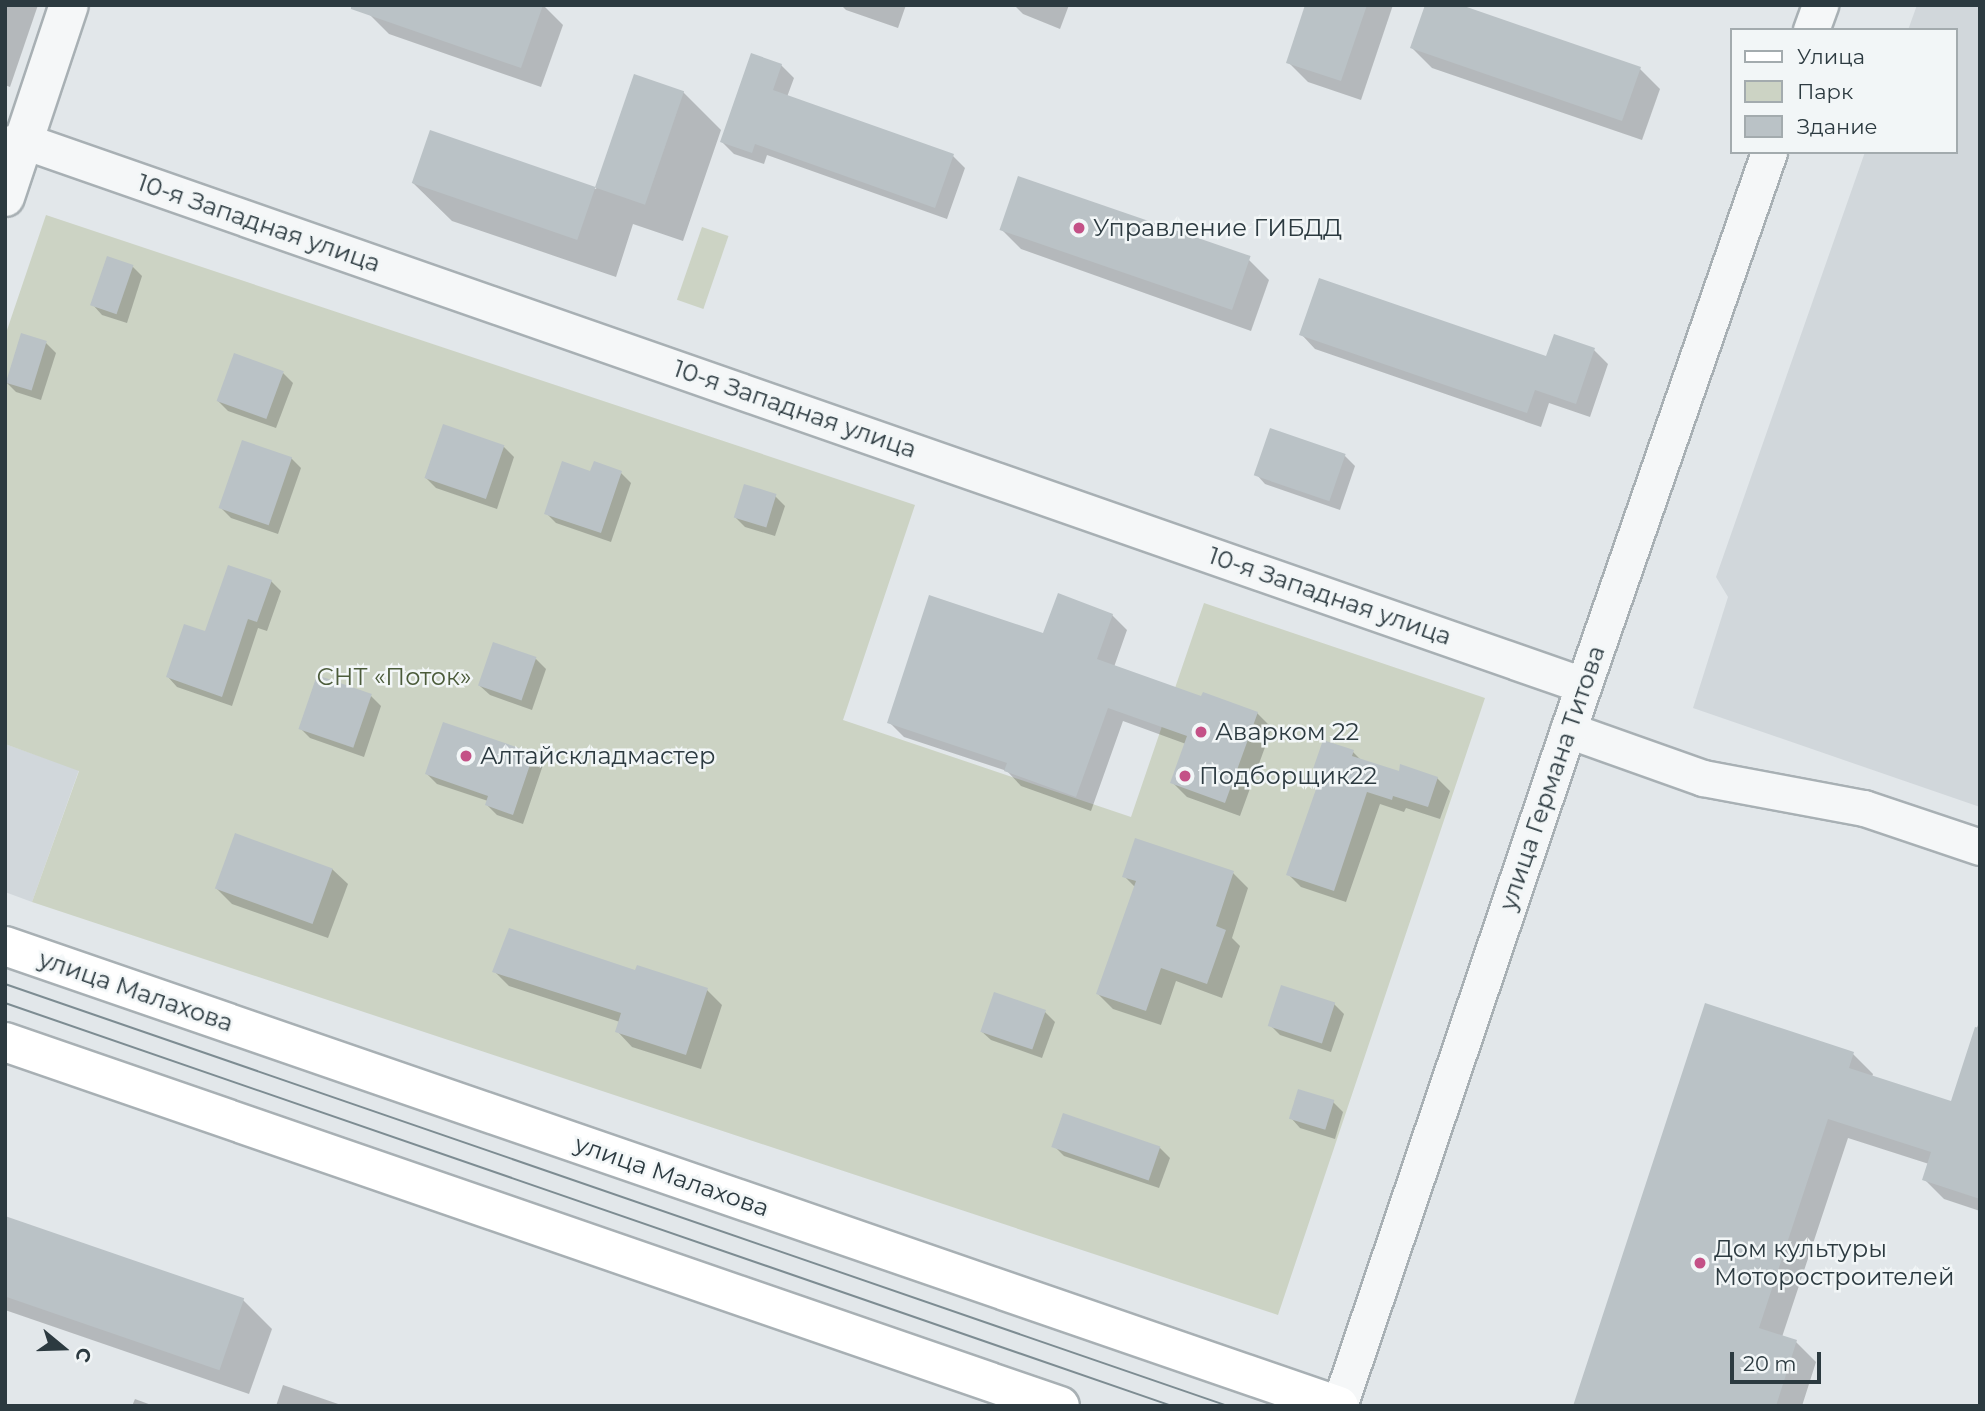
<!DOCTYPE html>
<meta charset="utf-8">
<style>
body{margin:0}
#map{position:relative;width:1985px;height:1411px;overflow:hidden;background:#e2e7ea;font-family:Montserrat,sans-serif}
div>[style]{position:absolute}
.built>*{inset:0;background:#d1d7db}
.green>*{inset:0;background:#ccd3c4;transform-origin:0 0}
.shadow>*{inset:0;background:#0003}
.building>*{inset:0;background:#bac2c6;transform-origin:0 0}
.roads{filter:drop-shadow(2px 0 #a8b0b4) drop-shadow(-2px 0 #a8b0b4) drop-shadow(0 2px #a8b0b4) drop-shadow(0 -2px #a8b0b4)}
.minor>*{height:35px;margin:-17.5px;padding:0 17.5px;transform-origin:17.5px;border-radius:17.5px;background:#f5f7f8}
.tertiary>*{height:38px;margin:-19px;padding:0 19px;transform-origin:19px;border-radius:19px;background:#f5f7f8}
.primary>*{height:38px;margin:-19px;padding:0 19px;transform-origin:19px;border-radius:19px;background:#fff}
.tram>*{height:2px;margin:-1px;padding:0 1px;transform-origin:1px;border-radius:1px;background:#7d8c92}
.dots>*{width:19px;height:19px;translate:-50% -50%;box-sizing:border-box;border:4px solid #f2f6f7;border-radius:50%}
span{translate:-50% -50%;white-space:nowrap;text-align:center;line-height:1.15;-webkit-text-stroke:5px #f2f6f7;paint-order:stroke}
.street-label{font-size:24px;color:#2c3a40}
.poi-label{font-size:24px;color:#2c3a40}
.left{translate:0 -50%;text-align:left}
.park-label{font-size:24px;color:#4b5b3a}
.frame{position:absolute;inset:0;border:7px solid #2c3a40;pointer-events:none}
.legend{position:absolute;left:1730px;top:28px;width:228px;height:126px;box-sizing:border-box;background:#f2f6f7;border:2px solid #a3abae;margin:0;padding:9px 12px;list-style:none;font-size:21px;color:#2c3a40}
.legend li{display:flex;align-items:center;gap:14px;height:35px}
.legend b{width:35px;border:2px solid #a3abae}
.north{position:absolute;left:28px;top:1313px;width:70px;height:70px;-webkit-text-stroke:5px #f2f6f7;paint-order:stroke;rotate:109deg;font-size:19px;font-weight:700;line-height:28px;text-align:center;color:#2c3a40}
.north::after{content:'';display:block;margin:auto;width:24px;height:32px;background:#2c3a40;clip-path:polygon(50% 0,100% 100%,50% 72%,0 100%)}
.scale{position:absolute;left:1730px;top:1352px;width:91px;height:32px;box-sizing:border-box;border:4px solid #2c3a40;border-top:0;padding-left:9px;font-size:21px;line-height:24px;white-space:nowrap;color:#2c3a40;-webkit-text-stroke:5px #f2f6f7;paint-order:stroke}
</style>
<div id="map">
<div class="built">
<div style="clip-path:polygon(1917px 5px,1980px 5px,1980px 807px,1693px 708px,1728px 597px,1716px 577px,1865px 152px,1955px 152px,1955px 30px,1908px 30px)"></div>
<div style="clip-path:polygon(5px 744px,79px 770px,32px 902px,5px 892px)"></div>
</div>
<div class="green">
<div style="clip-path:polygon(46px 215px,915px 505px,843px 720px,1131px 817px,1204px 603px,1485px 698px,1278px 1315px,32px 902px,79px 771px,5px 744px,5px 336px)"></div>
<div style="left:702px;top:227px;width:28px;height:77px;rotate:19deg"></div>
</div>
<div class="shadow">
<div style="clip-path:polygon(5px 5px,38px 5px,10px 87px,5px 85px)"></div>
<div style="clip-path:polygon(372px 5px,543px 5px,563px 25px,541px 87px,389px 34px,369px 14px)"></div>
<div style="clip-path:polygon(841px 5px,906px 5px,898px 28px,846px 10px)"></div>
<div style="clip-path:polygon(1014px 5px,1069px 5px,1060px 29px,1023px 14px)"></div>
<div style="clip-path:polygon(1307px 5px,1393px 5px,1361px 100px,1308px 82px,1288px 62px)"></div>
<div style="clip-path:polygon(1412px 48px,1640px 69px,1660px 89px,1642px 140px,1432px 68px)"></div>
<div style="clip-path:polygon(781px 65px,794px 78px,787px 97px,953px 156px,965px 168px,947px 219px,767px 155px,764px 164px,734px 154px,722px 142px)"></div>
<div style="clip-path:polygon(635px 76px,683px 92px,721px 130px,683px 241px,633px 224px,616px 277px,452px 221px,413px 183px,431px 133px,596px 189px)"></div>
<div style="clip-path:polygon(1001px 229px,1249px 260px,1269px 280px,1251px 331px,1021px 249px)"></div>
<div style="clip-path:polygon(132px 266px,142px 276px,127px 323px,102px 315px,93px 305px)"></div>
<div style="clip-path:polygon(1301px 334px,1547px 358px,1594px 350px,1608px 364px,1590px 417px,1549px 403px,1541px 427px,1315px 349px)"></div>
<div style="clip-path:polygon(46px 343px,56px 353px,41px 400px,16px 392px,6px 382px)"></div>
<div style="clip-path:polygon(283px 373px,293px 383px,276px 428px,228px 411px,218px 401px)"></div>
<div style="clip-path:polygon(444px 426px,504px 447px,514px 457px,497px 509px,436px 488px,426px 478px)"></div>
<div style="clip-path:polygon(1271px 430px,1345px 456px,1355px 466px,1340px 510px,1265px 484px,1256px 474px)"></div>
<div style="clip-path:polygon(291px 458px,301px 468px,278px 534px,231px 518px,221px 508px)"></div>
<div style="clip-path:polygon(591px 473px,621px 473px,631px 483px,611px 542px,556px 523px,546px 513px)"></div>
<div style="clip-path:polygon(775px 496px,785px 506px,775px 536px,745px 527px,735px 517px)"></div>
<div style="clip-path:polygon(271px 581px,281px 591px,267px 631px,258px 628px,232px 706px,177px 687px,168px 677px,206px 633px)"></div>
<div style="clip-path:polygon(1112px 615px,1127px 630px,1114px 667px,1202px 699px,1257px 713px,1272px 728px,1240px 816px,1187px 797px,1172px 782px,1186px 744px,1123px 721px,1091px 811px,1021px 786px,1007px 771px,904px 737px,889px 722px,1044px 635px)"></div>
<div style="clip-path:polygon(494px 644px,536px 659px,546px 669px,532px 710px,490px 695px,480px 686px)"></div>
<div style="clip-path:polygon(371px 696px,381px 706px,364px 757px,310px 738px,300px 728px)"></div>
<div style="clip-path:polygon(1353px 752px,1362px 761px,1400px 773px,1437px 778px,1450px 791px,1440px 819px,1406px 808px,1404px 812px,1380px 804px,1346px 902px,1301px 887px,1288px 874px,1322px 776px,1315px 769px)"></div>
<div style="clip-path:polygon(533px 755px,543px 765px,523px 824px,497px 815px,487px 805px,488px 801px,437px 784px,427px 774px)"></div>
<div style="clip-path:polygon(332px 869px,348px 884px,328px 938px,232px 904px,217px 889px)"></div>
<div style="clip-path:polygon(1233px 873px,1248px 888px,1232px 938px,1240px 946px,1222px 998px,1176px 981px,1161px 1025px,1113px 1009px,1098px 994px,1135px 887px,1124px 876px)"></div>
<div style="clip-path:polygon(494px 971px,636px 973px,707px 990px,722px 1005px,701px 1069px,632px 1047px,617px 1031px,620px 1022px,509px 986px)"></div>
<div style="clip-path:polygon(1334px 1004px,1344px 1014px,1331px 1052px,1280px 1035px,1270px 1025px)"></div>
<div style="clip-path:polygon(1045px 1012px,1055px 1022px,1042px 1058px,991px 1040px,981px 1031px)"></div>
<div style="clip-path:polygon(1978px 1025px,1980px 1211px,1944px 1199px,1924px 1179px,1929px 1164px,1848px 1138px,1782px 1337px,1796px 1342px,1816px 1362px,1802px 1406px,1575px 1406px,1853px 1054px,1873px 1074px,1872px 1077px,1952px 1103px)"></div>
<div style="clip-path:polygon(1299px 1091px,1333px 1102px,1343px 1112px,1335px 1139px,1300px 1128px,1291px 1118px)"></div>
<div style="clip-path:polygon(1054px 1146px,1160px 1148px,1170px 1158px,1159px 1188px,1064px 1156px)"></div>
<div style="clip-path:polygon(5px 1218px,243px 1300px,272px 1329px,249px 1394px,5px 1310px)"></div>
<div style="clip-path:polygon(283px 1385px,344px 1406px,276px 1406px)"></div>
<div style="clip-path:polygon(135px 1399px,154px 1406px,132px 1406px)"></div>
</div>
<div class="building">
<div style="clip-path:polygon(351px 5px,543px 5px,521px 68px,351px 9px)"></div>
<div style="clip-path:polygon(1305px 5px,1367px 5px,1341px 81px,1286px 63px)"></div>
<div style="clip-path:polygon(1425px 5px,1461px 5px,1641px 67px,1622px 121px,1410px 48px)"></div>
<div style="clip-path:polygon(751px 53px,782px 64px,773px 90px,954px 154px,935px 208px,755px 144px,752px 153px,720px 142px)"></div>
<div style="left:634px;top:74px;width:53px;height:120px;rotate:19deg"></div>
<div style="left:430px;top:130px;width:175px;height:56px;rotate:19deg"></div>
<div style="left:1018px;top:176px;width:246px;height:57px;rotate:19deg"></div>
<div style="left:107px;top:256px;width:28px;height:52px;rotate:19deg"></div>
<div style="clip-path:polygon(1319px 278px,1546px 356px,1554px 334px,1595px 348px,1576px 404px,1535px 390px,1527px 413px,1299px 335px)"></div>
<div style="left:21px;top:333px;width:27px;height:52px;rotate:17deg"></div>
<div style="left:234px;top:353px;width:53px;height:51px;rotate:20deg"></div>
<div style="left:443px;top:424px;width:65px;height:57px;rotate:19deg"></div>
<div style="left:1270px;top:428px;width:80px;height:50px;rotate:19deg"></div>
<div style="left:242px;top:440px;width:53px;height:72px;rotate:19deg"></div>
<div style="clip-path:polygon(562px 461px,590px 471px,594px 461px,622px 471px,601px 533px,544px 514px)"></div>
<div style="left:744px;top:484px;width:34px;height:35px;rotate:17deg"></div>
<div style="clip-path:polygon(228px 565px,272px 580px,257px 622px,248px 619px,222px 697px,166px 677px,184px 624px,205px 631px)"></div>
<div style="clip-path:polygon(1058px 593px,1113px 614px,1097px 659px,1201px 696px,1203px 692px,1258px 712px,1225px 803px,1170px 783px,1187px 736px,1108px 708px,1076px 797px,1004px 771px,1007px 763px,887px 723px,929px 595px,1043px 633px)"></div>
<div style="left:493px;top:642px;width:46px;height:46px;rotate:19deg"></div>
<div style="left:317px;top:675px;width:58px;height:57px;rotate:19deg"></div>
<div style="clip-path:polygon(443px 722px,534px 753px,513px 815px,485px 805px,488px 796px,425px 774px)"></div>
<div style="clip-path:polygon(1323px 740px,1354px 750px,1352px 756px,1399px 771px,1400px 764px,1438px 777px,1428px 807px,1393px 796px,1392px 800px,1367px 792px,1334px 891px,1286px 875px,1322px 772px,1313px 769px)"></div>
<div style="left:235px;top:833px;width:104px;height:59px;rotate:20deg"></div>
<div style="clip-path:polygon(1135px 838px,1234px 871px,1216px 926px,1226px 930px,1207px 984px,1161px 968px,1146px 1011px,1096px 994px,1136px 881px,1122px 877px)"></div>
<div style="clip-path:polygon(509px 928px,635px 970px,637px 965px,708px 988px,686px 1055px,615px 1032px,621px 1013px,492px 972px)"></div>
<div style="left:1281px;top:985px;width:57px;height:43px;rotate:18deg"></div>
<div style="left:994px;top:992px;width:55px;height:42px;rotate:19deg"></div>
<div style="clip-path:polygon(1705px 1003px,1854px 1052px,1849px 1068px,1951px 1101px,1975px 1027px,1980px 1028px,1980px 1199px,1922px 1180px,1931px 1152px,1828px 1119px,1759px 1328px,1797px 1340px,1776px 1406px,1573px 1406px)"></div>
<div style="left:1298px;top:1089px;width:38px;height:31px;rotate:17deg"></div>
<div style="left:1063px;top:1113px;width:103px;height:36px;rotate:19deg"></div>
<div style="left:5px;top:1216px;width:253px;height:76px;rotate:19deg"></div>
</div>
<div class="roads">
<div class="minor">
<div style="left:1811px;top:30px;width:27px;rotate:-70deg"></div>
<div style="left:5px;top:144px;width:19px;rotate:-9deg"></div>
<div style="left:24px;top:141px;width:1651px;rotate:19.24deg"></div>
<div style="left:1568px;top:730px;width:143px;rotate:19.6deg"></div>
<div style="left:1703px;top:778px;width:164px;rotate:10.6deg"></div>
<div style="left:1864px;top:808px;width:122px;rotate:18.6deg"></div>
<div style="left:1339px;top:1406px;width:714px;rotate:-71.29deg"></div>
<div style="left:1568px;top:730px;width:612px;rotate:-70.82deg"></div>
</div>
<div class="tertiary">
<div style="left:5px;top:197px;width:202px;rotate:-71.6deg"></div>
</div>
<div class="primary">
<div style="left:5px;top:946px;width:1411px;rotate:19.03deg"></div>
<div style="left:5px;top:1042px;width:1116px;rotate:19.04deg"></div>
</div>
</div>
<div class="tram">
<div style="left:5px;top:984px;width:1294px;rotate:19.04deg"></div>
<div style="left:5px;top:1003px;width:1235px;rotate:19.05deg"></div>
</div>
<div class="dots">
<div style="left:1079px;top:228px;background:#c45187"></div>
<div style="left:1201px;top:732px;background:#c45187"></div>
<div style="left:466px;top:756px;background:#c45187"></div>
<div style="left:1185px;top:776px;background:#c45187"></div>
<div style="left:1700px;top:1263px;background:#c45187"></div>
</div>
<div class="street-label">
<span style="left:259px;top:223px;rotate:19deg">10-я Западная улица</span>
<span style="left:795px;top:409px;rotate:19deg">10-я Западная улица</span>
<span style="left:1330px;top:596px;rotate:19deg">10-я Западная улица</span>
<span style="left:1552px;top:778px;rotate:-71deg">улица Германа Титова</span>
<span style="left:136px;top:991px;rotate:19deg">улица Малахова</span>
<span style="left:672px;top:1176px;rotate:19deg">улица Малахова</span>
</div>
<div class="poi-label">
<span class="left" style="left:1093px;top:228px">Управление ГИБДД</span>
<span class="left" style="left:1215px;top:732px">Аварком 22</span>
<span class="left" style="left:480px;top:756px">Алтайскладмастер</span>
<span class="left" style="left:1199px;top:776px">Подборщик22</span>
<span class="left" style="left:1714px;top:1263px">Дом культуры<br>Моторостроителей</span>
</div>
<div class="park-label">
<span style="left:394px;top:677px">СНТ «Поток»</span>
</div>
<div class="frame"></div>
<ul class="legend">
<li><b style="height:9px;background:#fff"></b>Улица</li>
<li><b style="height:19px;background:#ccd3c4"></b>Парк</li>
<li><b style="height:19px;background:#bac2c6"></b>Здание</li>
</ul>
<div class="north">С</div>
<div class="scale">20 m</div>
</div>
